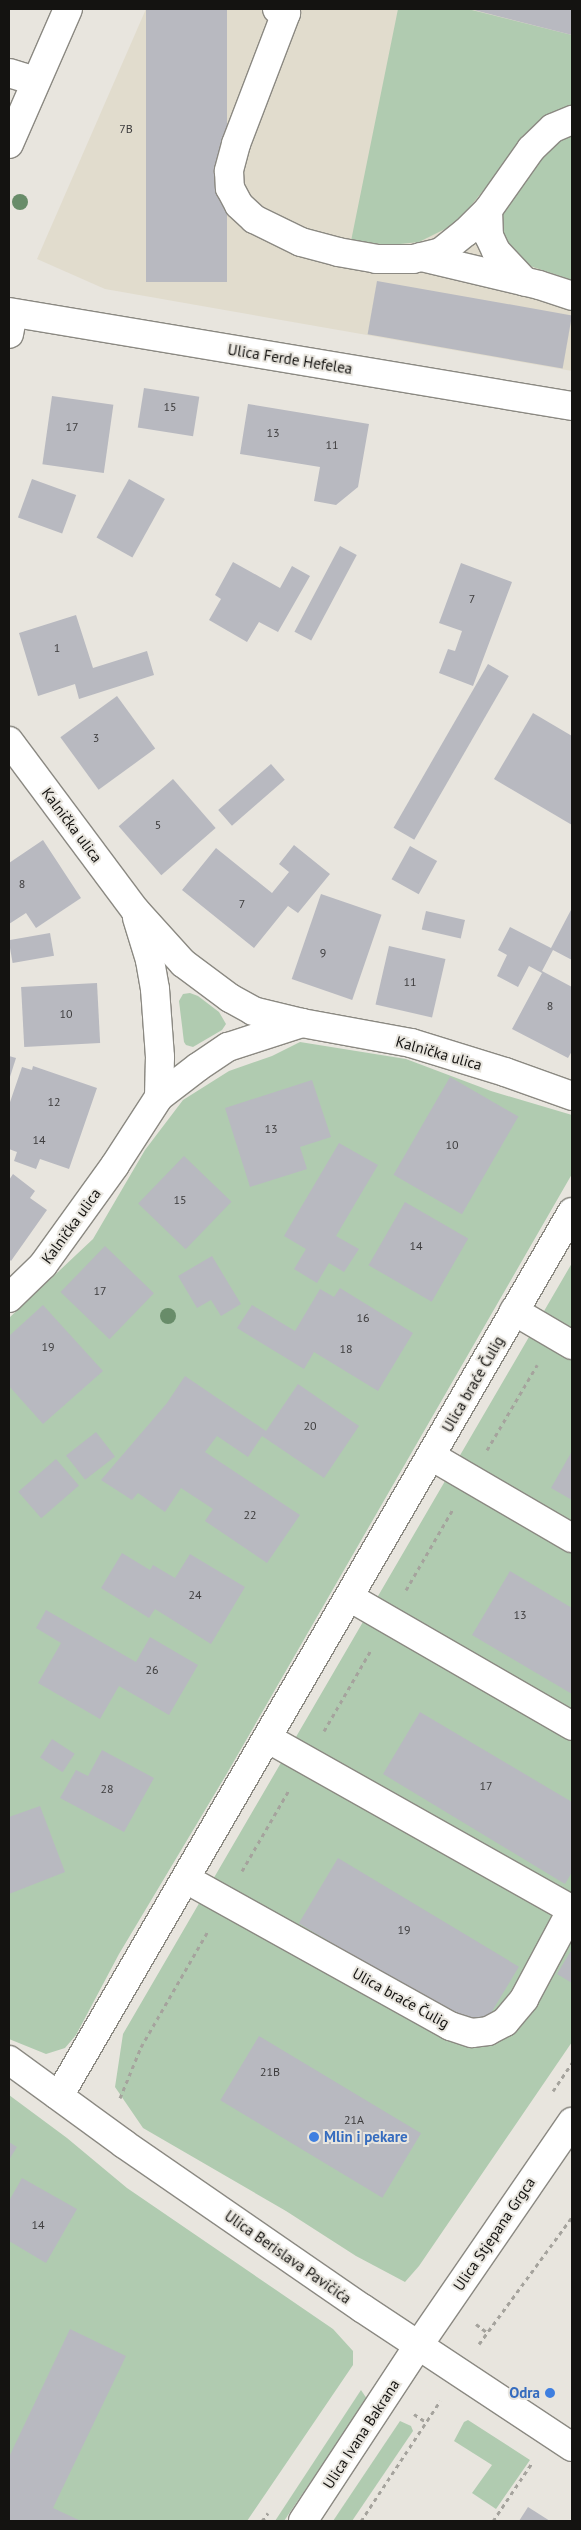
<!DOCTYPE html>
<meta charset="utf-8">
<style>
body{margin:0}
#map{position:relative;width:581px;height:2530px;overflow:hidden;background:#e8e5de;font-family:"PT Sans",sans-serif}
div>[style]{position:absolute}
.built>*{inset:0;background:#e1dccd}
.green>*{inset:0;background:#b0cbb0}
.building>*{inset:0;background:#b8b9c0;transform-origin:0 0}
.path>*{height:3px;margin-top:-1.5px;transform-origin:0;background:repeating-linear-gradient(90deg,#a5a39d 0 4px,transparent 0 8px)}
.roads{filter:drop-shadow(1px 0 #8b8982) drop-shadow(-1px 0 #8b8982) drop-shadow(0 1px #8b8982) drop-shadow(0 -1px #8b8982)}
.minor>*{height:28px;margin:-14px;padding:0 14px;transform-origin:14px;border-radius:14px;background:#fff}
.major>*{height:28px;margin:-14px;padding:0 14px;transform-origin:14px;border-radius:14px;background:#fff}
.trees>*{width:16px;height:16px;margin:-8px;border-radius:50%;background:#688c69}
.dots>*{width:14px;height:14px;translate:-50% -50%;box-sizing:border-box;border:2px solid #e8e5de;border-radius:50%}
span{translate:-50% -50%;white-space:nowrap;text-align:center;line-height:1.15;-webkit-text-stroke:4px #e8e5de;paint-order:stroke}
.number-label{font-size:12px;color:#3d3c3d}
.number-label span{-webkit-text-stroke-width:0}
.street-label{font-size:15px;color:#141311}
.shop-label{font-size:15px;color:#366cbe;font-weight:700}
.left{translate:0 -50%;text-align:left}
.right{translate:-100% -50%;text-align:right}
.frame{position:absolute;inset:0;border:10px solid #141311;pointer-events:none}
</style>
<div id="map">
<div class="built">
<div style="clip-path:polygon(146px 9px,572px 9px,572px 371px,105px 289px,37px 259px)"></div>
</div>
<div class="green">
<div style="clip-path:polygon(398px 9px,468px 9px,572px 35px,572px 105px,512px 155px,465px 213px,447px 228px,419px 242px,391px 245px,351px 241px)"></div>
<div style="clip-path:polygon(572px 129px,572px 280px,509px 259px,494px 239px,500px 206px,514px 181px)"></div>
<div style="clip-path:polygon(190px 993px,198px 996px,219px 1012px,226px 1024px,222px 1030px,193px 1047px,186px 1045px,184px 1042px,179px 1001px,183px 994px)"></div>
<div style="clip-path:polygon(300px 1042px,406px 1059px,491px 1091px,572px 1115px,572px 1174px,226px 1775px,119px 1954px,76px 2035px,65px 2048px,46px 2054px,9px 2039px,9px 1318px,93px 1239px,145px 1150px,183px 1100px,229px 1071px,272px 1056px)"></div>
<div style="clip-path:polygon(572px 1263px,572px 2042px,419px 2266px,405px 2282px,356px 2256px,286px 2211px,143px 2128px,115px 2087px,123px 2034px)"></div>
<div style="clip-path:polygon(9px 2095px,67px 2138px,127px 2188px,333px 2329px,353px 2351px,353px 2365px,247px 2521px,9px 2521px)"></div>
<div style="clip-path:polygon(361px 2390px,367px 2399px,284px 2521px,275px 2521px)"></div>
<div style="clip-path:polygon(468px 2420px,530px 2460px,496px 2509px,472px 2493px,492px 2465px,454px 2441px,464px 2422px)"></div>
<div style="clip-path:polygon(400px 2421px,411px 2426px,413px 2431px,352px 2521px,333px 2521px)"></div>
</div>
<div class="building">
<div style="left:146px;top:9px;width:81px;height:273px"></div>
<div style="clip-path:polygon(470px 9px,572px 9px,572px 35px)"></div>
<div style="left:377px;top:281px;width:198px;height:54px;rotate:10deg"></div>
<div style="left:144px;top:388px;width:56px;height:40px;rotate:9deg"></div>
<div style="left:52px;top:396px;width:62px;height:69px;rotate:8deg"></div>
<div style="clip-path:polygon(248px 404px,369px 424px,358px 487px,336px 505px,314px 501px,320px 467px,240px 454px)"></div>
<div style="left:32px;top:479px;width:47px;height:41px;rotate:20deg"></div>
<div style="left:129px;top:479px;width:41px;height:67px;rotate:29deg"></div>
<div style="left:340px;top:546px;width:19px;height:97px;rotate:28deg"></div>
<div style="clip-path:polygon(233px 562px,280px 588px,292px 566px,310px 576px,278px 632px,259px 622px,247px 642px,209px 620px,221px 599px,215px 595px)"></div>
<div style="clip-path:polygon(461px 563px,512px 582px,473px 686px,439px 673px,448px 649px,455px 651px,462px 631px,439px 623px)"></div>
<div style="clip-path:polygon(76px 615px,93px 668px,147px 651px,154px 675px,79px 699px,75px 684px,38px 696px,19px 633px)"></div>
<div style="left:488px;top:664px;width:24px;height:189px;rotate:30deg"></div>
<div style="left:117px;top:696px;width:65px;height:70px;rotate:54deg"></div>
<div style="clip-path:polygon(533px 713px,572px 736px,572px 825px,494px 779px)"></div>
<div style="left:271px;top:764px;width:21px;height:70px;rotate:49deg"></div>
<div style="left:173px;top:779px;width:65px;height:72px;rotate:49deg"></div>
<div style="clip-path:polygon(43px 840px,81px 898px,36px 928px,26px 913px,9px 924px,9px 863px)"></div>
<div style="clip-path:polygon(294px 845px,330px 874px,298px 913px,288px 906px,254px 948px,182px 890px,216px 848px,272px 893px,289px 872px,279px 864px)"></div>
<div style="left:410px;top:846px;width:31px;height:38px;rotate:29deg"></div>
<div style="left:321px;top:894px;width:64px;height:90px;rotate:19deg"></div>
<div style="clip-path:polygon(572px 908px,572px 960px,553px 950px,542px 971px,572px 987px,572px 1051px,568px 1058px,512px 1029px,542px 973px,529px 966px,518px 987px,497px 976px,507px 955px,498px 950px,510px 927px,551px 948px)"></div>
<div style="left:426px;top:911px;width:40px;height:19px;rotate:13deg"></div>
<div style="left:50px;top:933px;width:23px;height:42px;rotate:80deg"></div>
<div style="left:389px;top:946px;width:58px;height:60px;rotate:13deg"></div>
<div style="left:97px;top:983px;width:60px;height:76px;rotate:87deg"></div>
<div style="clip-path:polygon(9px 1056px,16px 1058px,9px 1080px)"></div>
<div style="clip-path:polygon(33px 1066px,97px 1088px,69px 1169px,40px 1159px,36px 1169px,14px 1161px,17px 1152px,9px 1149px,9px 1105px,22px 1067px,32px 1070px)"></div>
<div style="left:450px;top:1077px;width:79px;height:113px;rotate:30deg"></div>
<div style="clip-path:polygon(312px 1080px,331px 1137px,300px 1147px,307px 1169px,250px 1187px,225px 1108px)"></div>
<div style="clip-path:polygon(339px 1143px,378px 1165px,336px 1236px,359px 1249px,344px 1272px,329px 1263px,317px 1283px,294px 1269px,306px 1249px,284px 1236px)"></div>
<div style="left:184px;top:1156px;width:66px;height:66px;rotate:44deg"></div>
<div style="clip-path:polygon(13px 1174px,35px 1191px,30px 1198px,47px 1210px,11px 1261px,9px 1259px,9px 1180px)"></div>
<div style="left:405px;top:1202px;width:73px;height:73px;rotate:30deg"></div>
<div style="left:105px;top:1246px;width:68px;height:64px;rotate:44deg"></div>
<div style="clip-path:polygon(212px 1256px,241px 1304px,221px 1316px,211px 1300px,197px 1308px,178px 1276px)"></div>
<div style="clip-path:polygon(340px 1288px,413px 1333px,378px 1391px,314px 1352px,304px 1369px,237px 1328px,252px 1305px,295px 1331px,320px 1289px,334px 1297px)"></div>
<div style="clip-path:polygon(43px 1305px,103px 1371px,43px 1424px,9px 1386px,9px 1336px)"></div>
<div style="clip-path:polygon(185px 1376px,266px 1431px,298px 1384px,359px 1426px,324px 1478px,262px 1436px,248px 1457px,217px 1436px,205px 1452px,300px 1515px,267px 1563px,205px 1521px,213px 1509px,181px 1488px,165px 1512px,138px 1493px,132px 1500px,101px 1480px,167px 1403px)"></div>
<div style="left:96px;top:1432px;width:31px;height:38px;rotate:52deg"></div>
<div style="clip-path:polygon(572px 1451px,572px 1500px,551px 1488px)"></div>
<div style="left:56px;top:1459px;width:35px;height:50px;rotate:49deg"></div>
<div style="clip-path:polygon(122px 1553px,150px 1570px,153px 1565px,175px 1578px,190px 1554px,245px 1587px,211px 1644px,155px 1609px,149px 1618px,101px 1588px)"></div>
<div style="clip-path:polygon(510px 1571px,572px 1608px,572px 1694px,472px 1635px)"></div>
<div style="clip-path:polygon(46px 1610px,136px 1662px,150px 1637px,198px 1665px,169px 1715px,119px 1686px,100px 1719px,38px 1683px,61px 1643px,36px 1628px)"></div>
<div style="clip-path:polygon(420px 1712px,572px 1802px,572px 1872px,565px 1884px,383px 1774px)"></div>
<div style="left:52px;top:1739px;width:27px;height:22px;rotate:33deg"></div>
<div style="clip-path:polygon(102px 1750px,154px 1778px,124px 1832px,60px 1798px,76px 1770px,88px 1776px)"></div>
<div style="clip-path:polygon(40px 1806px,65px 1872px,9px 1894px,9px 1817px)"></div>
<div style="left:338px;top:1858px;width:211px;height:76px;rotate:31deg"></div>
<div style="clip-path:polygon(572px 1949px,572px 1983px,557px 1974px)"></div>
<div style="left:259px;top:2036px;width:189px;height:75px;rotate:31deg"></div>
<div style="clip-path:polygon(9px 2142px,17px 2147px,9px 2160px)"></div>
<div style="clip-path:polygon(22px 2178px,77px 2209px,46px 2263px,9px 2241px,9px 2201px)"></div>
<div style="clip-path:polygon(70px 2329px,126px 2356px,53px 2508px,81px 2521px,9px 2521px,9px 2457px)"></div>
<div style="clip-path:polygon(528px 2507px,550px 2521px,519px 2521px)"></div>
</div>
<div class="path">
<div style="left:487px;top:1450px;width:99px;rotate:-59.5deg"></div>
<div style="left:406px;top:1590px;width:94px;rotate:-59.9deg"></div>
<div style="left:324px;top:1731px;width:94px;rotate:-59.9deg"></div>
<div style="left:242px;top:1871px;width:94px;rotate:-59.9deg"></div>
<div style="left:553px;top:2091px;width:34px;rotate:-56deg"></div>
<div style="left:120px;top:2098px;width:55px;rotate:-67.6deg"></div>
<div style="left:141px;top:2047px;width:134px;rotate:-60deg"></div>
<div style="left:476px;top:2324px;width:15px;rotate:37deg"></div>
<div style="left:479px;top:2344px;width:157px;rotate:-53.8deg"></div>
<div style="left:414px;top:2414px;width:14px;rotate:34deg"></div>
<div style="left:262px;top:2521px;width:10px;rotate:-53deg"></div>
<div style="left:361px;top:2521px;width:144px;rotate:-56.6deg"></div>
<div style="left:493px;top:2521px;width:70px;rotate:-56.1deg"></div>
</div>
<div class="roads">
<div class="minor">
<div style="left:277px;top:9px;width:10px;rotate:24deg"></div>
<div style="left:286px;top:13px;width:140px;rotate:110.9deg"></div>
<div style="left:236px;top:144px;width:28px;rotate:105deg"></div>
<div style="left:229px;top:171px;width:17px;rotate:87deg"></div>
<div style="left:230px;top:188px;width:19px;rotate:62deg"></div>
<div style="left:239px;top:205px;width:21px;rotate:43deg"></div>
<div style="left:254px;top:219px;width:52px;rotate:26.1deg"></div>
<div style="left:301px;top:242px;width:38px;rotate:15deg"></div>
<div style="left:338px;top:252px;width:39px;rotate:10deg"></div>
<div style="left:376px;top:259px;width:37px"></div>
<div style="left:413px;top:259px;width:29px;rotate:-14deg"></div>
<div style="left:441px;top:252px;width:32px;rotate:-39deg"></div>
<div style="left:466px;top:232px;width:31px;rotate:-45deg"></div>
<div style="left:488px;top:210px;width:75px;rotate:-54.8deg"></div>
<div style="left:531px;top:149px;width:30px;rotate:-44deg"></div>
<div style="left:553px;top:128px;width:21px;rotate:-23deg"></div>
<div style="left:9px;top:73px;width:28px;rotate:17deg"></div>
<div style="left:9px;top:144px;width:147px;rotate:-66.4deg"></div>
<div style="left:488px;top:210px;width:26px;rotate:88deg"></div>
<div style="left:489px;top:236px;width:17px;rotate:65deg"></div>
<div style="left:496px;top:251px;width:42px;rotate:46.9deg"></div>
<div style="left:421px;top:257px;width:121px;rotate:13.3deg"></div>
<div style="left:539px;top:285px;width:35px;rotate:18deg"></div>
<div style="left:9px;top:334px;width:21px;rotate:-79deg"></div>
<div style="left:9px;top:741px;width:211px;rotate:53.3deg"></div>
<div style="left:135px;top:910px;width:72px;rotate:47.8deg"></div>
<div style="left:183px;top:963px;width:59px;rotate:36.7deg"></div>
<div style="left:230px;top:998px;width:26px;rotate:29deg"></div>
<div style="left:253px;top:1011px;width:50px;rotate:13.8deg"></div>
<div style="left:302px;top:1023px;width:111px;rotate:10.4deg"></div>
<div style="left:411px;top:1043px;width:98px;rotate:17.1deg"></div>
<div style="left:505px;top:1072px;width:71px;rotate:19.7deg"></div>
<div style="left:159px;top:1097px;width:49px;rotate:-37.6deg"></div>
<div style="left:198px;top:1067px;width:36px;rotate:-34deg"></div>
<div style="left:228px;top:1047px;width:78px;rotate:-18deg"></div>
<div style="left:9px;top:1298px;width:47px;rotate:-44.1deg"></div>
<div style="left:43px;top:1265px;width:123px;rotate:-54.2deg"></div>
<div style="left:115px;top:1165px;width:81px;rotate:-57.1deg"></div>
<div style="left:159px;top:1097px;width:40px;rotate:-88.6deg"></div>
<div style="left:160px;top:1057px;width:68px;rotate:-94.2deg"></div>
<div style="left:155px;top:989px;width:29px;rotate:-100deg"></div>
<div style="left:150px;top:960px;width:44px;rotate:-107.2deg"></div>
<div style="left:514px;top:1311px;width:67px;rotate:30.4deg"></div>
<div style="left:431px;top:1456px;width:163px;rotate:30.2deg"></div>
<div style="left:349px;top:1597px;width:258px;rotate:30deg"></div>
<div style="left:267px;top:1738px;width:350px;rotate:29.4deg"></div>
<div style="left:186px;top:1879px;width:302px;rotate:29.1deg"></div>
<div style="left:450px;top:2026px;width:23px;rotate:18deg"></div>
<div style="left:472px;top:2033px;width:16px;rotate:-7deg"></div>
<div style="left:488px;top:2031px;width:19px;rotate:-28deg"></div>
<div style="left:505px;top:2022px;width:30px;rotate:-50deg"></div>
<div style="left:524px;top:1999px;width:102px;rotate:-61.9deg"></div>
<div style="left:9px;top:2060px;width:142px;rotate:36.1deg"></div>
<div style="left:124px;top:2144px;width:289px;rotate:34.6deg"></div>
<div style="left:362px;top:2308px;width:252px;rotate:33.5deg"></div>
<div style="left:59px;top:2096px;width:1022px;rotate:-59.87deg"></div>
<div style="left:303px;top:2521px;width:209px;rotate:-56.7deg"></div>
<div style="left:418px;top:2346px;width:272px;rotate:-55.5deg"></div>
</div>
<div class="major">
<div style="left:9px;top:312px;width:571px;rotate:9.48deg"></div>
</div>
</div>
<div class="trees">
<div style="left:20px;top:202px"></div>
<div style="left:168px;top:1316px"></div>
</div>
<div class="dots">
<div style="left:314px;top:2137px;background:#3f7fe0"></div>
<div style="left:550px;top:2393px;background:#3f7fe0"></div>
</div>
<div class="number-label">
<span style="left:126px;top:129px">7B</span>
<span style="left:170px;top:407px">15</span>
<span style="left:72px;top:427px">17</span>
<span style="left:273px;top:433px">13</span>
<span style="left:332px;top:445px">11</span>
<span style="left:472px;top:599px">7</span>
<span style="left:57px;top:648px">1</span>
<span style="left:96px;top:738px">3</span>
<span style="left:158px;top:825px">5</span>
<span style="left:22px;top:884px">8</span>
<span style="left:242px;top:904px">7</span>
<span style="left:323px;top:953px">9</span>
<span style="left:410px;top:982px">11</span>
<span style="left:550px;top:1006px">8</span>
<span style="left:66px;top:1014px">10</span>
<span style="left:54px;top:1102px">12</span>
<span style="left:271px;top:1129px">13</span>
<span style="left:39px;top:1140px">14</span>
<span style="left:452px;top:1145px">10</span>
<span style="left:180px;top:1200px">15</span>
<span style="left:416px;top:1246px">14</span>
<span style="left:100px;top:1291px">17</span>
<span style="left:363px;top:1318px">16</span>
<span style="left:48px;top:1347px">19</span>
<span style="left:346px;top:1349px">18</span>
<span style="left:310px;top:1426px">20</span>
<span style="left:250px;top:1515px">22</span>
<span style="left:195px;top:1595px">24</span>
<span style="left:520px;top:1615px">13</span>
<span style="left:152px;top:1670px">26</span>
<span style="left:486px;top:1786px">17</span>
<span style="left:107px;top:1789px">28</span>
<span style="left:404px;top:1930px">19</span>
<span style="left:270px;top:2072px">21B</span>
<span style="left:354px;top:2120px">21A</span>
<span style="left:38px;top:2225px">14</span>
</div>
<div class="street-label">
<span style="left:290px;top:359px;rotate:9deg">Ulica Ferde Hefelea</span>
<span style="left:72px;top:825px;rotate:53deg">Kalnička ulica</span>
<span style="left:439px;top:1053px;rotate:16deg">Kalnička ulica</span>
<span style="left:71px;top:1226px;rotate:-54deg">Kalnička ulica</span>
<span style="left:473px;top:1384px;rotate:-60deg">Ulica braće Čulig</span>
<span style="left:401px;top:1998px;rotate:29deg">Ulica braće Čulig</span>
<span style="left:494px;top:2234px;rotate:-56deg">Ulica Stjepana Grgca</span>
<span style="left:288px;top:2257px;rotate:35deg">Ulica Berislava Pavičića</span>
<span style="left:361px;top:2434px;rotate:-57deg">Ulica Ivana Bakrana</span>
</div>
<div class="shop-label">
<span class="left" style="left:324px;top:2137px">Mlin i pekare</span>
<span class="right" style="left:540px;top:2393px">Odra</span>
</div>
<div class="frame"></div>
</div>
